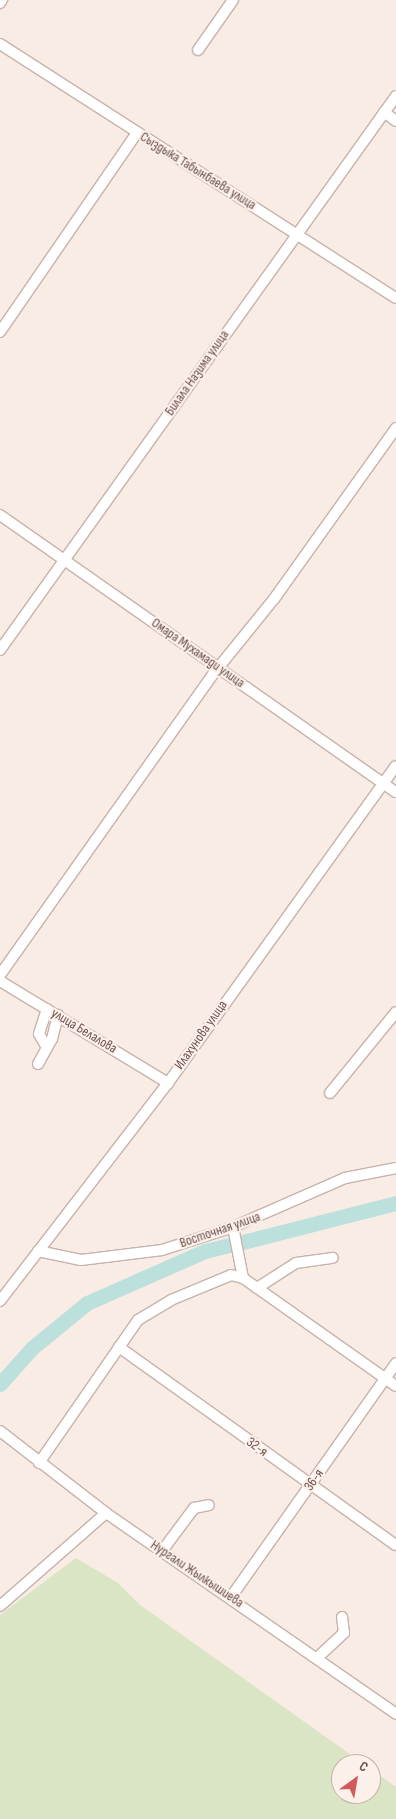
<!DOCTYPE html>
<meta charset="utf-8">
<style>
body{margin:0}
#map{position:relative;width:396px;height:1819px;overflow:hidden;background:#f9ece5;font-family:"Sofia Sans Condensed",sans-serif}
div>[style]{position:absolute}
.green>*{inset:0;background:#dae5c5}
.river>*{height:15px;margin:-7.5px;padding:0 7.5px;transform-origin:7.5px;border-radius:7.5px;background:#bce0dc}
.roads{filter:drop-shadow(1px 0 #c8b2ac) drop-shadow(-1px 0 #c8b2ac) drop-shadow(0 1px #c8b2ac) drop-shadow(0 -1px #c8b2ac)}
.minor>*{height:10px;margin:-5px;padding:0 5px;transform-origin:5px;border-radius:5px;background:#fff}
span{translate:-50% -50%;white-space:nowrap;text-align:center;line-height:1.15;-webkit-text-stroke:4.5px #fcf1ea;paint-order:stroke}
.street-label{font-size:14px;color:#6e514d}
.north{position:absolute;left:331px;top:1754px;width:50px;height:50px;box-sizing:border-box;background:#fcf1ea;border:1px solid #c3b1ab;border-radius:50%;rotate:32deg;font-size:14px;font-weight:700;line-height:20px;text-align:center;color:#6e514d}
.north::after{content:'';display:block;margin:auto;width:18px;height:22px;background:#d4595d;clip-path:polygon(50% 0,100% 100%,50% 72%,0 100%)}
</style>
<div id="map">
<div class="green">
<div style="clip-path:polygon(76px 1558px,118px 1583px,140px 1605px,364px 1764px,341px 1764px,341px 1794px,371px 1794px,371px 1769px,396px 1787px,396px 1819px,0 1819px,0 1615px)"></div>
</div>
<div class="river">
<div style="left:243px;top:1242px;width:158px;rotate:-14.3deg"></div>
<div style="left:0;top:1384px;width:48px;rotate:-48.4deg"></div>
<div style="left:32px;top:1348px;width:71px;rotate:-39.3deg"></div>
<div style="left:87px;top:1303px;width:129px;rotate:-23.8deg"></div>
<div style="left:205px;top:1251px;width:25px;rotate:-14deg"></div>
</div>
<div class="roads">
<div class="minor">
<div style="left:0;top:3px;width:4px;rotate:-56deg"></div>
<div style="left:0;top:44px;width:470px;rotate:32.7deg"></div>
<div style="left:198px;top:50px;width:61px;rotate:-55deg"></div>
<div style="left:384px;top:112px;width:15px;rotate:37deg"></div>
<div style="left:0;top:332px;width:242px;rotate:-55.5deg"></div>
<div style="left:0;top:515px;width:483px;rotate:35deg"></div>
<div style="left:0;top:650px;width:681px;rotate:-54.44deg"></div>
<div style="left:0;top:975px;width:370px;rotate:-54.7deg"></div>
<div style="left:214px;top:673px;width:95px;rotate:-51deg"></div>
<div style="left:274px;top:599px;width:210px;rotate:-54.5deg"></div>
<div style="left:0;top:981px;width:197px;rotate:31.3deg"></div>
<div style="left:47px;top:1009px;width:26px;rotate:108deg"></div>
<div style="left:39px;top:1034px;width:16px;rotate:60deg"></div>
<div style="left:38px;top:1064px;width:29px;rotate:-61deg"></div>
<div style="left:52px;top:1039px;width:25px;rotate:-76deg"></div>
<div style="left:330px;top:1093px;width:104px;rotate:-50.8deg"></div>
<div style="left:233px;top:1227px;width:52px;rotate:78.9deg"></div>
<div style="left:38px;top:1251px;width:44px;rotate:11.8deg"></div>
<div style="left:81px;top:1260px;width:82px;rotate:-7deg"></div>
<div style="left:162px;top:1250px;width:75px;rotate:-17.9deg"></div>
<div style="left:233px;top:1227px;width:122px;rotate:-23.6deg"></div>
<div style="left:345px;top:1178px;width:52px;rotate:-11.1deg"></div>
<div style="left:257px;top:1288px;width:46px;rotate:-32.7deg"></div>
<div style="left:296px;top:1263px;width:37px;rotate:-8deg"></div>
<div style="left:0;top:1301px;width:275px;rotate:-52.4deg"></div>
<div style="left:168px;top:1083px;width:390px;rotate:-54.3deg"></div>
<div style="left:119px;top:1347px;width:340px;rotate:35.6deg"></div>
<div style="left:0;top:1431px;width:134px;rotate:37.7deg"></div>
<div style="left:106px;top:1513px;width:353px;rotate:34.7deg"></div>
<div style="left:39px;top:1463px;width:174px;rotate:-55.3deg"></div>
<div style="left:138px;top:1320px;width:39px;rotate:-31deg"></div>
<div style="left:171px;top:1300px;width:65px;rotate:-22.6deg"></div>
<div style="left:231px;top:1275px;width:12px;rotate:14deg"></div>
<div style="left:243px;top:1278px;width:187px;rotate:35.2deg"></div>
<div style="left:162px;top:1551px;width:54px;rotate:-53.3deg"></div>
<div style="left:194px;top:1508px;width:15px;rotate:-11deg"></div>
<div style="left:231px;top:1597px;width:286px;rotate:-54.8deg"></div>
<div style="left:0;top:1606px;width:141px;rotate:-41.3deg"></div>
<div style="left:317px;top:1658px;width:37px;rotate:-43deg"></div>
<div style="left:344px;top:1633px;width:16px;rotate:-97deg"></div>
</div>
</div>
<div class="street-label">
<span style="left:198px;top:171px;rotate:32deg">Сыздыка Табынбаева улица</span>
<span style="left:197px;top:373px;rotate:-55deg">Билала Назима улица</span>
<span style="left:198px;top:653px;rotate:35deg">Омара Мухамади улица</span>
<span style="left:84px;top:1031px;rotate:31deg">улица Белалова</span>
<span style="left:201px;top:1035px;rotate:-55deg">Илахунова улица</span>
<span style="left:220px;top:1230px;rotate:-19deg">Восточная улица</span>
<span style="left:257px;top:1447px;rotate:36deg">32-я</span>
<span style="left:314px;top:1480px;rotate:-55deg">36-я</span>
<span style="left:197px;top:1574px;rotate:34deg">Нургали Жылкышиева</span>
</div>
<div class="north">С</div>
</div>
